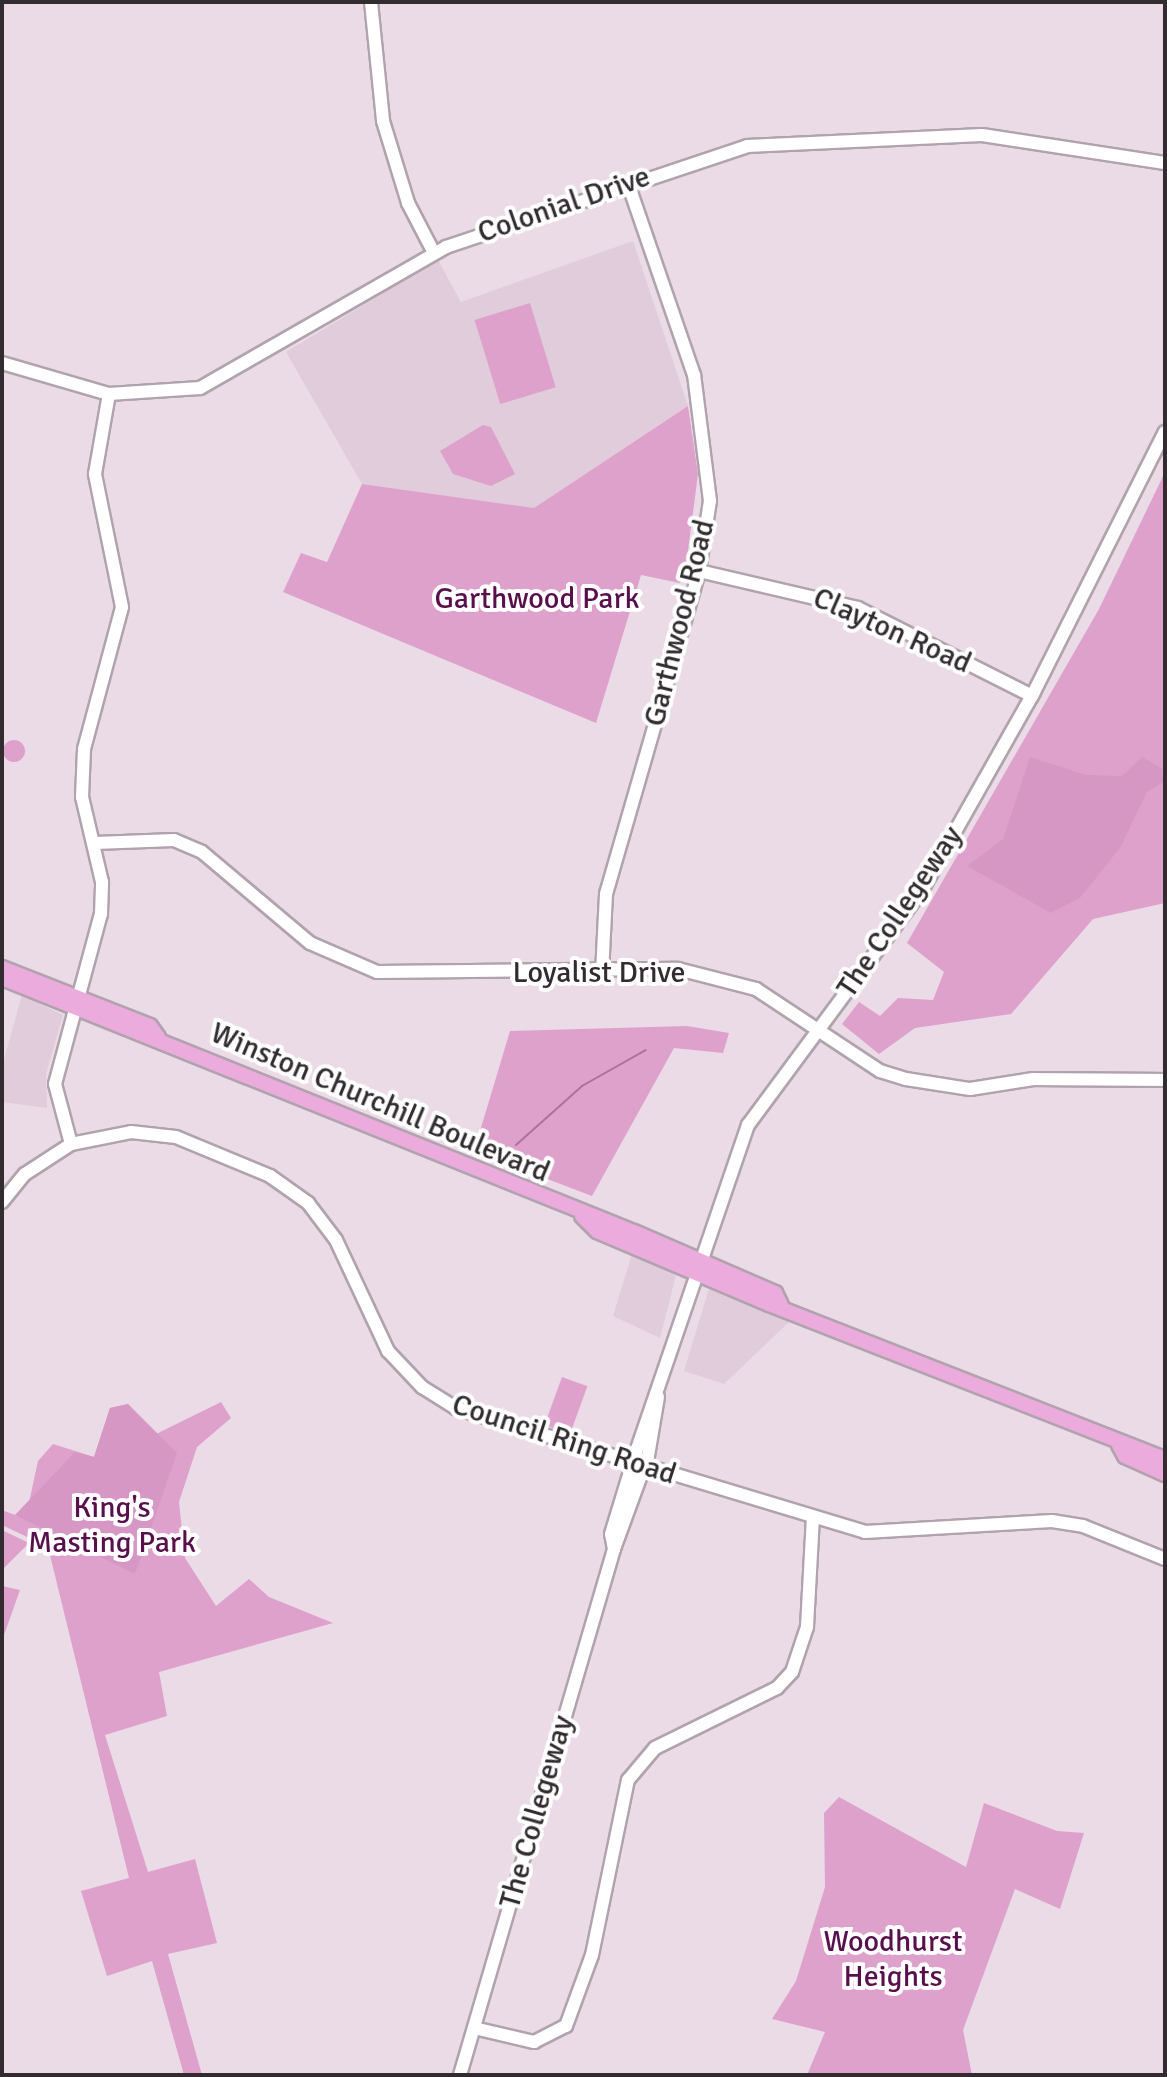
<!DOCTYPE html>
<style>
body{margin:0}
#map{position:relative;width:1167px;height:2077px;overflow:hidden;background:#eadbe6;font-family:Signika,sans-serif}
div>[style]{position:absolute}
.built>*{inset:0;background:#e1ccdb}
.green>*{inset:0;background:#dea1cc;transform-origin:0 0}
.round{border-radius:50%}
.forest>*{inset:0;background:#d697c5}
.stream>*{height:2px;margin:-1px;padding:0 1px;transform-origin:1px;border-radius:1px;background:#ae719d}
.roads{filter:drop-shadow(2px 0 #b1a3ad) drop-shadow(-2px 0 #b1a3ad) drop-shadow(0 2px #b1a3ad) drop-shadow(0 -2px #b1a3ad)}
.minor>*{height:12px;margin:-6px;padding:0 6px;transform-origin:6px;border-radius:6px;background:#fff}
.major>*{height:14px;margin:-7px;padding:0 7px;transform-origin:7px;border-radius:7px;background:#ecabdd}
span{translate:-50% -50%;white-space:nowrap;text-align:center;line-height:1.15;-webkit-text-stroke:8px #fff;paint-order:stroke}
.street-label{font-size:30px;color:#322c30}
.park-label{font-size:30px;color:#590f4b}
.frame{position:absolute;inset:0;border:4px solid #322c30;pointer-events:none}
</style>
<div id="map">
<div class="built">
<div style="clip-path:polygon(633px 241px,688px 406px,534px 508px,362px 484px,286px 352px,438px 260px,461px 302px)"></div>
<div style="clip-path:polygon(22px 995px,63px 1015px,46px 1074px,47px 1108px,2px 1102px,2px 1067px)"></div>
<div style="clip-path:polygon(632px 1254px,676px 1275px,660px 1338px,613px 1316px)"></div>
<div style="clip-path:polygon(709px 1289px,789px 1322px,724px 1384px,684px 1371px)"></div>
</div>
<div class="green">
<div style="left:530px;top:303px;width:88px;height:58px;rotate:73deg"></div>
<div style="clip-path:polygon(688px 406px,698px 474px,686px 566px,680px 583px,641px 575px,596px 723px,283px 592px,301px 553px,327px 562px,362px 484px,534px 508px)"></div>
<div style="clip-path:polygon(483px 425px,491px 427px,515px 474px,491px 486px,453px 474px,440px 451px)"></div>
<div style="clip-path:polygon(1165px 472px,1165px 903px,1093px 919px,1011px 1014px,915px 1028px,879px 1054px,842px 1024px,859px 1002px,880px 1016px,898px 998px,933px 1000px,944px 972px,907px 943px,1099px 609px)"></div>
<div class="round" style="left:3px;top:740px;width:22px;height:22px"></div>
<div style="clip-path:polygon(687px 1026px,729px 1033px,723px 1053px,674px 1048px,592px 1196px,474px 1151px,510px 1031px)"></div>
<div style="left:562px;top:1377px;width:27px;height:51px;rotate:20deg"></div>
<div style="clip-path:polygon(221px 1402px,231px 1418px,197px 1447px,179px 1502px,185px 1558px,216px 1606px,249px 1579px,269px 1597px,333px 1623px,159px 1672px,167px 1716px,105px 1735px,148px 1872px,195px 1859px,217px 1943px,168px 1954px,202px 2075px,184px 2075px,152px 1961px,107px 1976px,81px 1891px,129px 1878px,48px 1547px,2px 1525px,2px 1510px,15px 1515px,28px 1507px,38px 1461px,53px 1444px,94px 1457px,110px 1408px,128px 1404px,154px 1435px)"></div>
<div style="clip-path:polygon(2px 1530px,29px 1543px,2px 1570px)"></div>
<div style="clip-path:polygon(2px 1586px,20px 1590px,4px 1635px,2px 1634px)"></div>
<div style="clip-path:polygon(839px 1797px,966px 1867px,984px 1803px,1057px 1831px,1084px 1833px,1060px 1909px,1015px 1889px,963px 2030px,972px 2075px,807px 2075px,825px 2032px,772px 2019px,796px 1981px,825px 1887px,824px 1813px)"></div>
</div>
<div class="forest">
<div style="clip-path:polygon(1030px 757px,1086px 775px,1122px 776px,1142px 757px,1165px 770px,1165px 781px,1147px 792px,1120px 848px,1080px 898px,1051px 913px,967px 866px,1003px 839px)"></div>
<div style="clip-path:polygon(128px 1404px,177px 1453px,135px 1574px,15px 1515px,75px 1452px,94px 1457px,110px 1408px)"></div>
</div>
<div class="stream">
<div style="left:516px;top:1145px;width:89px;rotate:-41.8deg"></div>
<div style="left:582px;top:1086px;width:73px;rotate:-29.4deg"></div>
</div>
<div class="roads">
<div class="minor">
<div style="left:371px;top:2px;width:120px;rotate:84.2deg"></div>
<div style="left:383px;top:121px;width:86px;rotate:73deg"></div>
<div style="left:408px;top:203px;width:56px;rotate:62.5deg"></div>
<div style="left:2px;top:363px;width:111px;rotate:16.2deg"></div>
<div style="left:109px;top:394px;width:91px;rotate:-3.8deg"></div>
<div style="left:200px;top:388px;width:284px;rotate:-29.8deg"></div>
<div style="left:446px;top:247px;width:317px;rotate:-18.5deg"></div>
<div style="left:747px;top:146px;width:235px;rotate:-2.7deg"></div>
<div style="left:982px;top:135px;width:185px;rotate:8.7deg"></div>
<div style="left:699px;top:571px;width:163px;rotate:13.1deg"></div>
<div style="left:858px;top:608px;width:195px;rotate:26.8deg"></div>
<div style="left:95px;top:843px;width:79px;rotate:-2.2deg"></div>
<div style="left:174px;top:840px;width:30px;rotate:23deg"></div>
<div style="left:202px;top:852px;width:141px;rotate:40.1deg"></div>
<div style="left:310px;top:943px;width:73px;rotate:23.4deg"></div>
<div style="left:377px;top:972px;width:301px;rotate:-0.6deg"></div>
<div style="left:678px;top:969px;width:81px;rotate:14.4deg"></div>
<div style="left:756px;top:989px;width:149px;rotate:33.5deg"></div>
<div style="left:880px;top:1071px;width:27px;rotate:17deg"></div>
<div style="left:906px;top:1079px;width:65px;rotate:8.9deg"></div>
<div style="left:970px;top:1089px;width:64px;rotate:-9deg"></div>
<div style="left:1033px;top:1079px;width:132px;rotate:0.4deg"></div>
<div style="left:602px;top:973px;width:79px;rotate:-87.1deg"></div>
<div style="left:606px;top:894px;width:336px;rotate:-73.9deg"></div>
<div style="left:699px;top:571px;width:71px;rotate:-81.1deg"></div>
<div style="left:710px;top:501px;width:127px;rotate:-97.2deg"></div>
<div style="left:694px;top:375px;width:203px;rotate:-109deg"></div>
<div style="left:71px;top:1144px;width:62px;rotate:-104.9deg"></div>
<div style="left:55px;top:1084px;width:176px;rotate:-74.9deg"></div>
<div style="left:101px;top:914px;width:32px;rotate:-88deg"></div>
<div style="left:102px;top:882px;width:87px;rotate:-103.2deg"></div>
<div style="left:82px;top:797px;width:48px;rotate:-87.6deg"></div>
<div style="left:84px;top:749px;width:147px;rotate:-75deg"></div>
<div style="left:122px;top:607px;width:136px;rotate:-101.5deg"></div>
<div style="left:95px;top:474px;width:81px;rotate:-80.1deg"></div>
<div style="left:2px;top:1202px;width:36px;rotate:-51deg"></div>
<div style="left:25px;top:1174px;width:55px;rotate:-33.1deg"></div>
<div style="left:71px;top:1144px;width:61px;rotate:-11.3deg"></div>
<div style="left:131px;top:1132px;width:45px;rotate:6.3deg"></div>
<div style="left:176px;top:1137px;width:102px;rotate:22.5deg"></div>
<div style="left:270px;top:1176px;width:47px;rotate:35.4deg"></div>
<div style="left:308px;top:1203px;width:46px;rotate:52.9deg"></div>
<div style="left:336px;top:1240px;width:123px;rotate:64.9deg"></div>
<div style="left:388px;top:1351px;width:50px;rotate:46.6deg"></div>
<div style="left:422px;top:1387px;width:39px;rotate:32deg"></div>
<div style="left:455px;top:1408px;width:428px;rotate:16.8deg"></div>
<div style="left:865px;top:1532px;width:187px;rotate:-3.4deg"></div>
<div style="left:1052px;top:1521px;width:31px;rotate:9deg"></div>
<div style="left:1083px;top:1526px;width:88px;rotate:21.9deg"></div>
<div style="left:614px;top:1549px;width:15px;rotate:-101deg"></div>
<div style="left:611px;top:1534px;width:86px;rotate:-73deg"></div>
<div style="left:636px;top:1452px;width:346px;rotate:-71.1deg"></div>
<div style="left:748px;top:1125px;width:292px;rotate:-53.5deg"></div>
<div style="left:922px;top:890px;width:227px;rotate:-60.5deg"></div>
<div style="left:1034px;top:692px;width:291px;rotate:-63.3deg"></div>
<div style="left:474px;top:2028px;width:62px;rotate:13.1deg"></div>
<div style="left:534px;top:2042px;width:36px;rotate:-27deg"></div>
<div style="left:566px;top:2026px;width:76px;rotate:-69.9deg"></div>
<div style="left:592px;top:1955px;width:179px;rotate:-78.4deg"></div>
<div style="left:628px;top:1780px;width:42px;rotate:-49.8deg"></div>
<div style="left:655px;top:1748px;width:136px;rotate:-26.2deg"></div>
<div style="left:777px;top:1688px;width:22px;rotate:-47deg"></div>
<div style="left:792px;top:1672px;width:47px;rotate:-71.6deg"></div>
<div style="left:807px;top:1627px;width:110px;rotate:-86.9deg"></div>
<div style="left:460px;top:2075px;width:548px;rotate:-73.68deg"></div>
<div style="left:614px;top:1549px;width:99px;rotate:-69.9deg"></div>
<div style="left:648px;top:1456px;width:60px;rotate:-80.4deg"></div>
</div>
<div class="major">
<div style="left:2px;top:968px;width:13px;rotate:67deg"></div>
<div style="left:7px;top:980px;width:676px;rotate:21.9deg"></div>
<div style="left:634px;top:1232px;width:154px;rotate:23.4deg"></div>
<div style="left:775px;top:1293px;width:13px;rotate:63deg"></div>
<div style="left:2px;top:968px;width:159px;rotate:21.4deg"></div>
<div style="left:150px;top:1026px;width:14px;rotate:54deg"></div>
<div style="left:582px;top:1216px;width:21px;rotate:45deg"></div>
<div style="left:597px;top:1231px;width:187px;rotate:23deg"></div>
<div style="left:769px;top:1304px;width:425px;rotate:21.4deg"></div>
<div style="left:1119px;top:1445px;width:13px;rotate:61deg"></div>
<div style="left:1125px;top:1456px;width:44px;rotate:24.2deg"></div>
</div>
</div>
<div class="street-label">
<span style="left:564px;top:205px;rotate:-19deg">Colonial Drive</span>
<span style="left:680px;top:623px;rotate:-76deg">Garthwood Road</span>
<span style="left:892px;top:631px;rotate:24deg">Clayton Road</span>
<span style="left:900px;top:912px;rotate:-56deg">The Collegeway</span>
<span style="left:599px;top:973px">Loyalist Drive</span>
<span style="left:380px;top:1103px;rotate:23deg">Winston Churchill Boulevard</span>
<span style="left:564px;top:1440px;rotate:18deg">Council Ring Road</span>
<span style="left:537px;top:1812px;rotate:-74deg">The Collegeway</span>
</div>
<div class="park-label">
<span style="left:537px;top:599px">Garthwood Park</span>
<span style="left:112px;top:1525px">King's<br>Masting Park</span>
<span style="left:893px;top:1959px">Woodhurst<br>Heights</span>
</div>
<div class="frame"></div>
</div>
